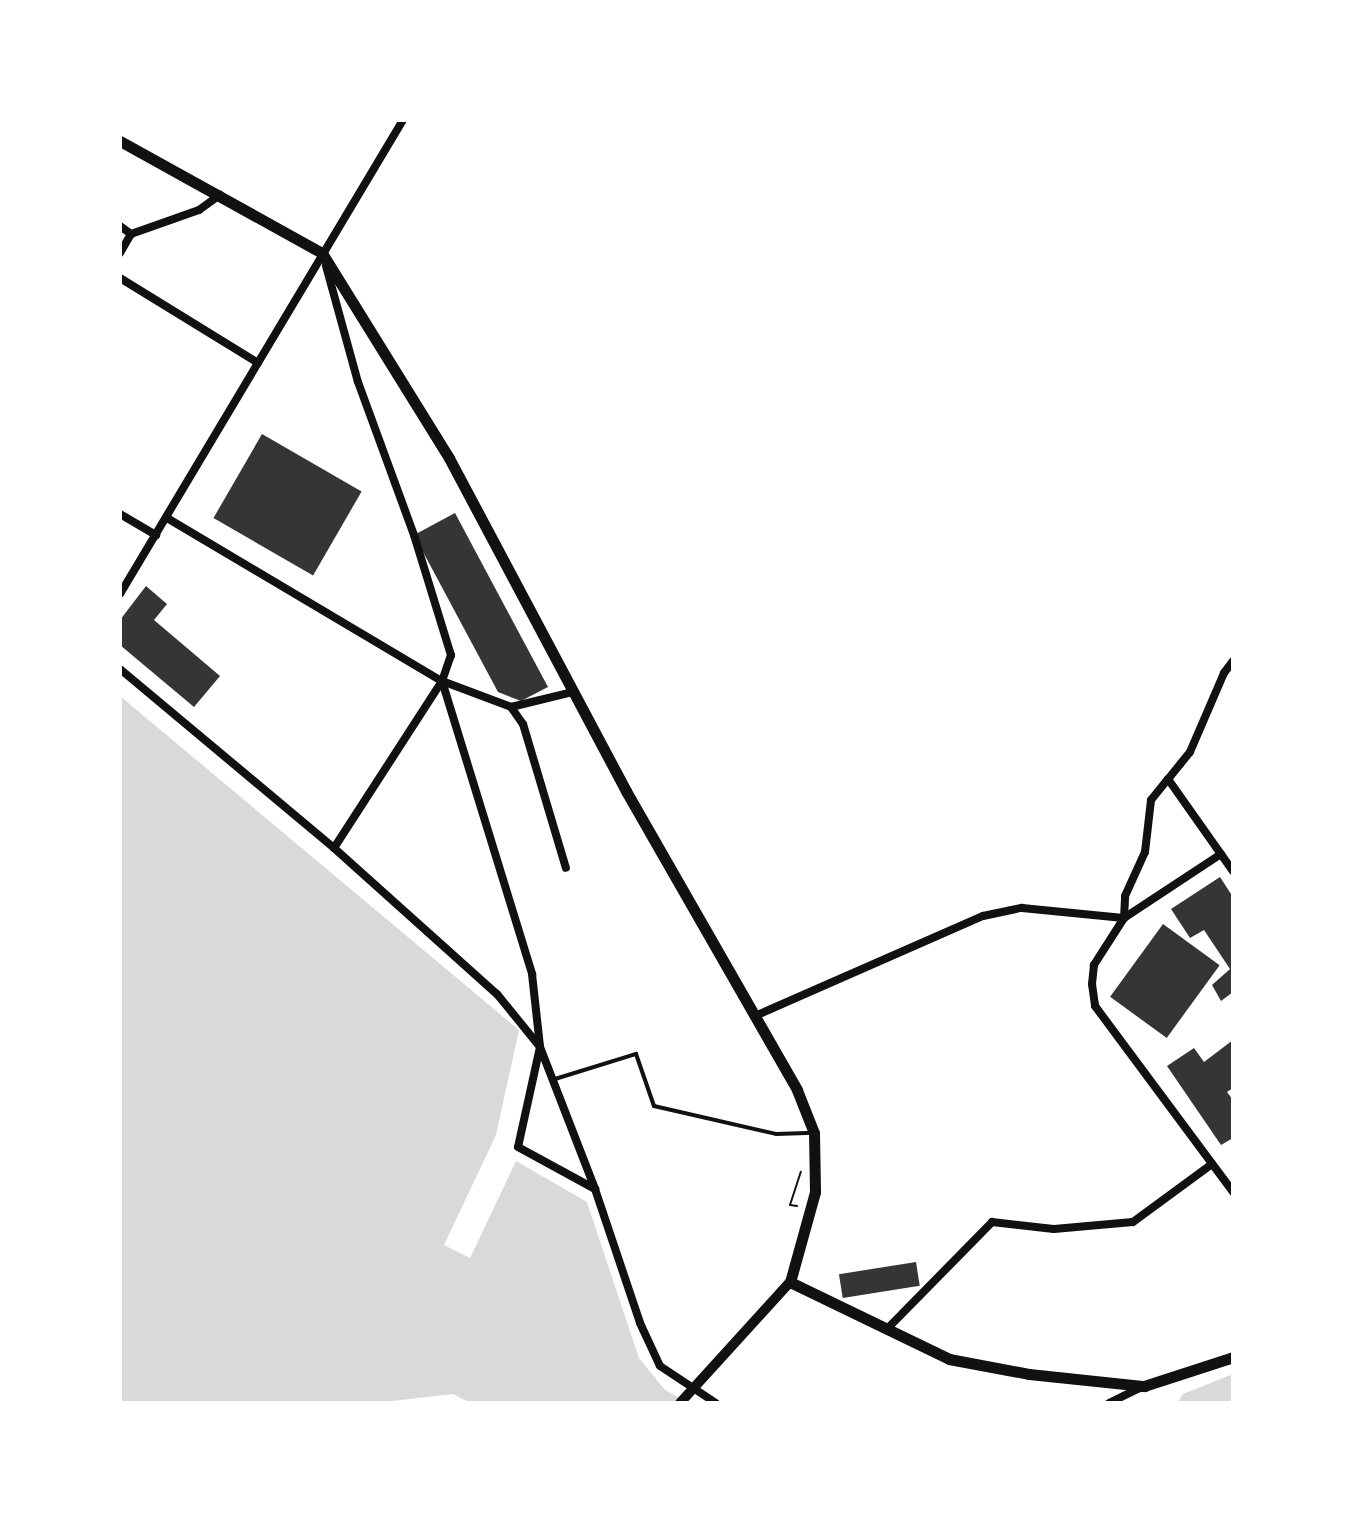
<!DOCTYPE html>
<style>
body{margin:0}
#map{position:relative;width:1353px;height:1523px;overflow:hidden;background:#fff;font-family:"Alegreya Sans",sans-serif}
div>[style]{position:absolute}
.water>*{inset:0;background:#d9d9d9}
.building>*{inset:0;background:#353535;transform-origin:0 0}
.path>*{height:2px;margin:-1px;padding:0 1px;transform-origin:1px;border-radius:1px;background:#111}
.service>*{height:4px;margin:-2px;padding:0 2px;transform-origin:2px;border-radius:2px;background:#111}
.minor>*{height:8px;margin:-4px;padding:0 4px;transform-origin:4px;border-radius:4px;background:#111}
.tertiary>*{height:10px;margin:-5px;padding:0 5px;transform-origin:5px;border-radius:5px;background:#111}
.secondary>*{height:11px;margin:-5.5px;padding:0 5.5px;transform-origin:5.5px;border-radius:5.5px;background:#111}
span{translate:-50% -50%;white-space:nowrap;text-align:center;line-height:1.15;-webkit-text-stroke:8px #fff;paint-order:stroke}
.frame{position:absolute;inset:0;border:122px solid #fff;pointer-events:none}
</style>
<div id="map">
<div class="water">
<div style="clip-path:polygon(120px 696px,519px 1030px,496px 1135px,444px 1245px,470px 1258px,516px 1161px,587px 1202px,639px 1358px,665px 1390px,688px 1403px,470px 1403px,453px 1394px,374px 1403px,120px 1403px)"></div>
<div style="clip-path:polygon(1233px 1374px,1233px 1403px,1177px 1403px,1183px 1394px)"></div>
</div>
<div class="building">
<div style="left:262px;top:434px;width:115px;height:97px;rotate:30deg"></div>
<div style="clip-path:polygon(455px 513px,548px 687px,521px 701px,498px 692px,414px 535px)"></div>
<div style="clip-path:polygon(146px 586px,167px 604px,154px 620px,220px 676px,194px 707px,120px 645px,120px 620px)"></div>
<div style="clip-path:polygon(1220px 877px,1233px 897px,1233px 992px,1221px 1001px,1212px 985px,1230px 969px,1204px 930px,1190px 938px,1171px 909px)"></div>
<div style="left:1163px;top:924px;width:70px;height:90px;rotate:36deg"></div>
<div style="clip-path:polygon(1233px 1040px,1233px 1088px,1227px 1092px,1233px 1100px,1233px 1138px,1221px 1145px,1167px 1066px,1194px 1048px,1204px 1062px)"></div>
<div style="left:916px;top:1262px;width:24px;height:78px;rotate:81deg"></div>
</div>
<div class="path">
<div style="left:797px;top:1206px;width:7px;rotate:-172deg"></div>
<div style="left:790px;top:1205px;width:35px;rotate:-72deg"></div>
</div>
<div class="service">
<div style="left:555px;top:1079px;width:85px;rotate:-17.2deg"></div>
<div style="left:636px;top:1054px;width:55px;rotate:70.9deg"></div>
<div style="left:654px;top:1106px;width:125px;rotate:12.9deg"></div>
<div style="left:776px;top:1134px;width:38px;rotate:-2deg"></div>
</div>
<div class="minor">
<div style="left:120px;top:226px;width:14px;rotate:36deg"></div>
<div style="left:131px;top:234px;width:72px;rotate:-19.4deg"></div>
<div style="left:199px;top:210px;width:26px;rotate:-36deg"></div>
<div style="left:120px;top:253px;width:22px;rotate:-60deg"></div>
<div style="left:326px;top:266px;width:120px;rotate:74.6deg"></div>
<div style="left:358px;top:382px;width:163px;rotate:69.9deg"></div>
<div style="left:414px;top:535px;width:126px;rotate:72.9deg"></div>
<div style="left:451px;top:655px;width:28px;rotate:109deg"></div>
<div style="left:442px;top:681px;width:74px;rotate:20.6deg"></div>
<div style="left:511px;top:707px;width:21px;rotate:55deg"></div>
<div style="left:523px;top:724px;width:150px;rotate:73.4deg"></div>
<div style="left:120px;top:278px;width:162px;rotate:31.6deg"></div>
<div style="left:120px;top:514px;width:42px;rotate:30.3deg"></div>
<div style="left:167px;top:518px;width:320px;rotate:30.7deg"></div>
<div style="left:442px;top:681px;width:307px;rotate:72.9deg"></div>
<div style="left:532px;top:974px;width:73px;rotate:83.7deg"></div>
<div style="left:540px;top:1047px;width:102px;rotate:102.4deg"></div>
<div style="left:518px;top:1147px;width:88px;rotate:28.6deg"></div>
<div style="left:120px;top:594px;width:552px;rotate:-59.16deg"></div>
<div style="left:1233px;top:661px;width:15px;rotate:127deg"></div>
<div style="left:1224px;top:673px;width:86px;rotate:113.3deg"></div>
<div style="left:1190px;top:752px;width:35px;rotate:129deg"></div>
<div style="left:1168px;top:779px;width:113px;rotate:54.8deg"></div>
<div style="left:120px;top:669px;width:279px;rotate:39.9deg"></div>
<div style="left:334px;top:848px;width:219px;rotate:41.9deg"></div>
<div style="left:497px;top:994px;width:68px;rotate:50.9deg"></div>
<div style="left:540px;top:1047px;width:152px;rotate:68.8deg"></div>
<div style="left:595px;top:1189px;width:141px;rotate:71.4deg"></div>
<div style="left:640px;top:1323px;width:47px;rotate:65.1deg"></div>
<div style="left:660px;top:1366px;width:67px;rotate:33.5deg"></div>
<div style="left:511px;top:707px;width:64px;rotate:-13.6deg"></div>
<div style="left:334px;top:848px;width:199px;rotate:-57.1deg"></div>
<div style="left:1221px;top:854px;width:116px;rotate:146.6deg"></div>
<div style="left:1124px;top:918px;width:56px;rotate:122.6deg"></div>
<div style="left:1094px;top:965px;width:19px;rotate:96deg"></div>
<div style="left:1092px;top:984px;width:22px;rotate:82deg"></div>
<div style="left:1095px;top:1006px;width:232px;rotate:53.4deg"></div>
<div style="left:755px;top:1016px;width:249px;rotate:-23.7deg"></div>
<div style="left:983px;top:916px;width:40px;rotate:-12deg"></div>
<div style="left:1022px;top:908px;width:102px;rotate:5.6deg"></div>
<div style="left:1124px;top:918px;width:22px;rotate:-87deg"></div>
<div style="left:1125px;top:896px;width:48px;rotate:-65.6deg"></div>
<div style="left:1145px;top:852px;width:52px;rotate:-83.4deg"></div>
<div style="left:1151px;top:800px;width:27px;rotate:-51deg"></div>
<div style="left:887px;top:1329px;width:150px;rotate:-45.5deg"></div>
<div style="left:992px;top:1222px;width:62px;rotate:6.4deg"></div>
<div style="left:1054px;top:1229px;width:79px;rotate:-5.1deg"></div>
<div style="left:1133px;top:1222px;width:98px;rotate:-36.3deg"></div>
<div style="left:1109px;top:1403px;width:39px;rotate:-26deg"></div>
</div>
<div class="tertiary">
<div style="left:680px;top:1403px;width:164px;rotate:-47.7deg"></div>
</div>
<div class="secondary">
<div style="left:120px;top:141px;width:231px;rotate:29deg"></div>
<div style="left:322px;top:253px;width:241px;rotate:58.2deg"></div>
<div style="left:449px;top:458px;width:377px;rotate:62deg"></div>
<div style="left:626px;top:791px;width:344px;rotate:60.2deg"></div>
<div style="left:797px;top:1090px;width:46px;rotate:68.4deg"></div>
<div style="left:814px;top:1133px;width:59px;rotate:89deg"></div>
<div style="left:815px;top:1192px;width:93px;rotate:105.5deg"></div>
<div style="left:790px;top:1282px;width:177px;rotate:25.8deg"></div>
<div style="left:949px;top:1359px;width:81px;rotate:10.6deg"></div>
<div style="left:1029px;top:1374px;width:116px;rotate:6deg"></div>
<div style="left:1144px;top:1386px;width:94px;rotate:-18deg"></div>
</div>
<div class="frame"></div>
</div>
